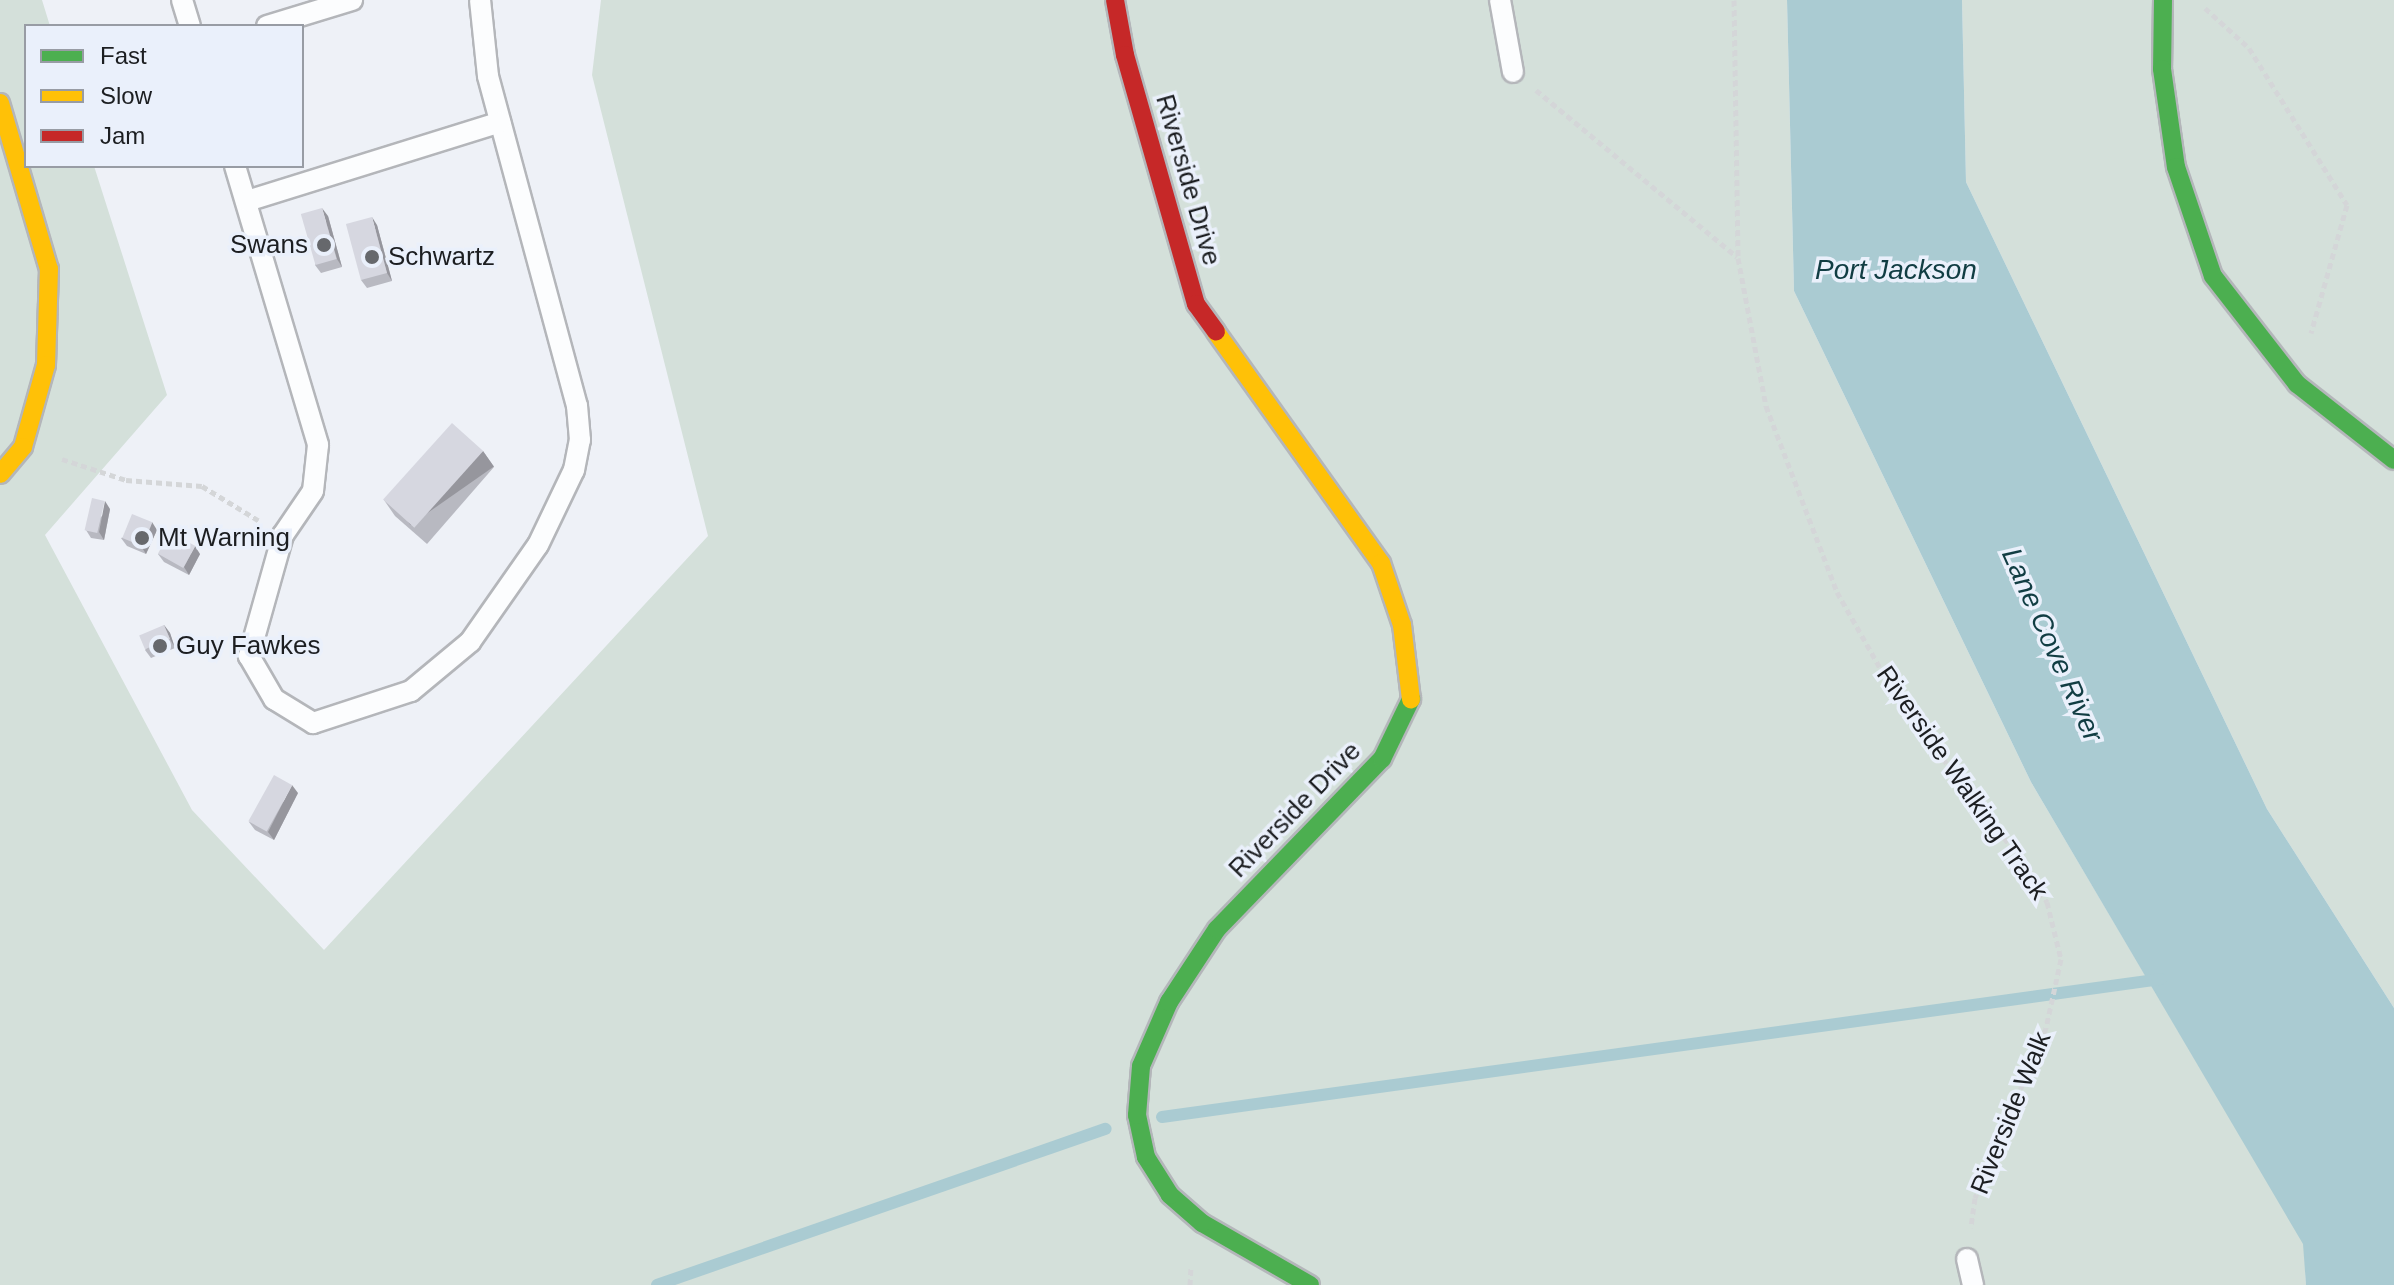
<!DOCTYPE html>
<style>
body{margin:0}
#map{position:relative;width:2394px;height:1285px;overflow:hidden;background:#eef1f7;font-family:Arial,sans-serif}
div>[style]{position:absolute}
.green>*{inset:0;background:#d4e0da}
.water>*{inset:0;background:#aacbd2}
.stream>*{height:12px;margin:-6px;padding:0 6px;transform-origin:6px;border-radius:6px;background:#aacbd2}
.path>*{height:5px;margin-top:-2.5px;transform-origin:0;background:repeating-linear-gradient(90deg,#d4d6d8 0 6px,transparent 0 10px)}
.roads{filter:drop-shadow(2px 0 #b4b6ba) drop-shadow(-2px 0 #b4b6ba) drop-shadow(0 2px #b4b6ba) drop-shadow(0 -2px #b4b6ba)}
.lane>*{height:20px;margin:-10px;padding:0 10px;transform-origin:10px;border-radius:10px;background:#fcfdfe}
.fast>*{height:18px;margin:-9px;padding:0 9px;transform-origin:9px;border-radius:9px;background:#4caf50}
.slow>*{height:18px;margin:-9px;padding:0 9px;transform-origin:9px;border-radius:9px;background:#ffc107}
.jam>*{height:18px;margin:-9px;padding:0 9px;transform-origin:9px;border-radius:9px;background:#c62828}
.wall>*{inset:0;background:#b8b9c1}
.shaded-wall>*{inset:0;background:#96969d;transform-origin:0 0}
.building>*{inset:0;background:#d6d7e0;transform-origin:0 0}
.dots>*{width:22px;height:22px;translate:-50% -50%;box-sizing:border-box;border:4px solid #eaf0fb;border-radius:50%}
span{translate:-50% -50%;white-space:nowrap;text-align:center;line-height:1.15;-webkit-text-stroke:7px #eaf0fb;paint-order:stroke}
.street-label{font-size:26px;color:#1c1e21}
.poi-label{font-size:26px;color:#1c1e21}
.right{translate:-100% -50%;text-align:right}
.left{translate:0 -50%;text-align:left}
.water-label{font-size:28px;color:#113d43;font-style:italic}
.legend{position:absolute;left:24px;top:24px;width:280px;height:144px;box-sizing:border-box;background:#eaf0fb;border:2px solid #989ca4;margin:0;padding:10px 14px;list-style:none;font-size:24px;color:#1c1e21}
.legend li{display:flex;align-items:center;gap:16px;height:40px}
.legend b{width:40px;border:2px solid #989ca4}
</style>
<div id="map">
<div class="green">
<div style="clip-path:polygon(0 0,42px 0,50px 26px,26px 26px,26px 166px,94px 166px,167px 395px,45px 535px,192px 810px,324px 950px,708px 536px,592px 75px,601px 0,1787px 0,1794px 291px,2031px 782px,2304px 1244px,2306px 1285px,0 1285px)"></div>
<div style="clip-path:polygon(1962px 0,2394px 0,2394px 1008px,2267px 809px,1966px 182px)"></div>
</div>
<div class="water">
<div style="clip-path:polygon(1787px 0,1962px 0,1966px 182px,2267px 809px,2394px 1008px,2394px 1285px,2306px 1285px,2303px 1244px,2031px 782px,1794px 291px)"></div>
</div>
<div class="stream">
<div style="left:1162px;top:1117px;width:1008px;rotate:-7.86deg"></div>
<div style="left:657px;top:1285px;width:475px;rotate:-19.2deg"></div>
</div>
<div class="path">
<div style="left:1734px;top:0;width:258px;rotate:89.1deg"></div>
<div style="left:1738px;top:258px;width:151px;rotate:79.3deg"></div>
<div style="left:1766px;top:406px;width:199px;rotate:69.1deg"></div>
<div style="left:1837px;top:592px;width:128px;rotate:60.4deg"></div>
<div style="left:1900px;top:703px;width:205px;rotate:52.3deg"></div>
<div style="left:2025px;top:865px;width:43px;rotate:59.3deg"></div>
<div style="left:2047px;top:902px;width:59px;rotate:76.2deg"></div>
<div style="left:2061px;top:959px;width:71px;rotate:102.3deg"></div>
<div style="left:2046px;top:1028px;width:184px;rotate:112.7deg"></div>
<div style="left:1975px;top:1198px;width:30px;rotate:98deg"></div>
<div style="left:2205px;top:8px;width:59px;rotate:42.3deg"></div>
<div style="left:2249px;top:48px;width:185px;rotate:58deg"></div>
<div style="left:2347px;top:205px;width:133px;rotate:105.7deg"></div>
<div style="left:1536px;top:90px;width:261px;rotate:39.7deg"></div>
<div style="left:62px;top:459px;width:67px;rotate:18.2deg"></div>
<div style="left:126px;top:480px;width:76px;rotate:4.5deg"></div>
<div style="left:202px;top:486px;width:66px;rotate:31.3deg"></div>
<div style="left:1190px;top:1285px;width:18px;rotate:-87deg"></div>
</div>
<div class="roads">
<div class="lane">
<div style="left:182px;top:0;width:27px;rotate:73deg"></div>
<div style="left:1500px;top:0;width:73px;rotate:79.8deg"></div>
<div style="left:267px;top:26px;width:89px;rotate:-17deg"></div>
<div style="left:235px;top:166px;width:291px;rotate:73.4deg"></div>
<div style="left:318px;top:445px;width:46px;rotate:96.2deg"></div>
<div style="left:313px;top:491px;width:53px;rotate:124.3deg"></div>
<div style="left:283px;top:535px;width:126px;rotate:105.7deg"></div>
<div style="left:249px;top:656px;width:50px;rotate:59.8deg"></div>
<div style="left:274px;top:699px;width:46px;rotate:31.6deg"></div>
<div style="left:313px;top:723px;width:103px;rotate:-18.1deg"></div>
<div style="left:411px;top:691px;width:77px;rotate:-39.7deg"></div>
<div style="left:470px;top:642px;width:118px;rotate:-55deg"></div>
<div style="left:538px;top:545px;width:83px;rotate:-64.4deg"></div>
<div style="left:574px;top:470px;width:31px;rotate:-79deg"></div>
<div style="left:580px;top:440px;width:34px;rotate:-95deg"></div>
<div style="left:577px;top:406px;width:342px;rotate:-105.1deg"></div>
<div style="left:488px;top:76px;width:76px;rotate:-96deg"></div>
<div style="left:247px;top:201px;width:265px;rotate:-17.3deg"></div>
<div style="left:1967px;top:1259px;width:27px;rotate:77deg"></div>
</div>
<div class="fast">
<div style="left:2163px;top:0;width:69px;rotate:90.8deg"></div>
<div style="left:2162px;top:69px;width:99px;rotate:81.9deg"></div>
<div style="left:2176px;top:167px;width:115px;rotate:71.3deg"></div>
<div style="left:2213px;top:276px;width:137px;rotate:52.1deg"></div>
<div style="left:2297px;top:384px;width:123px;rotate:38.1deg"></div>
<div style="left:1310px;top:1285px;width:125px;rotate:-150.1deg"></div>
<div style="left:1202px;top:1223px;width:43px;rotate:-138.8deg"></div>
<div style="left:1170px;top:1195px;width:45px;rotate:-122.3deg"></div>
<div style="left:1146px;top:1157px;width:43px;rotate:-102.1deg"></div>
<div style="left:1137px;top:1115px;width:49px;rotate:-85.3deg"></div>
<div style="left:1141px;top:1066px;width:70px;rotate:-66.4deg"></div>
<div style="left:1169px;top:1002px;width:87px;rotate:-56.7deg"></div>
<div style="left:1217px;top:929px;width:237px;rotate:-45.9deg"></div>
<div style="left:1382px;top:759px;width:67px;rotate:-64.2deg"></div>
</div>
<div class="slow">
<div style="left:0;top:103px;width:173px;rotate:73.6deg"></div>
<div style="left:49px;top:269px;width:96px;rotate:91.8deg"></div>
<div style="left:46px;top:365px;width:85px;rotate:105.7deg"></div>
<div style="left:23px;top:447px;width:35px;rotate:130deg"></div>
<div style="left:1216px;top:332px;width:284px;rotate:54.5deg"></div>
<div style="left:1381px;top:563px;width:65px;rotate:71.3deg"></div>
<div style="left:1402px;top:625px;width:75px;rotate:83.1deg"></div>
</div>
<div class="jam">
<div style="left:1115px;top:0;width:56px;rotate:79.7deg"></div>
<div style="left:1125px;top:55px;width:259px;rotate:74.1deg"></div>
<div style="left:1196px;top:304px;width:34px;rotate:54deg"></div>
</div>
</div>
<div class="wall">
<div style="clip-path:polygon(328px 216px,342px 267px,321px 273px,315px 265px)"></div>
<div style="clip-path:polygon(377px 225px,392px 281px,367px 288px,361px 280px)"></div>
<div style="clip-path:polygon(483px 451px,494px 467px,427px 544px,395px 516px,384px 500px)"></div>
<div style="clip-path:polygon(110px 509px,104px 540px,91px 538px,86px 530px)"></div>
<div style="clip-path:polygon(157px 530px,146px 554px,127px 546px,121px 538px)"></div>
<div style="clip-path:polygon(158px 554px,200px 554px,189px 575px,164px 562px)"></div>
<div style="clip-path:polygon(164px 625px,170px 633px,175px 648px,151px 658px,145px 650px)"></div>
<div style="clip-path:polygon(298px 793px,274px 840px,255px 830px,249px 822px)"></div>
</div>
<div class="shaded-wall">
<div style="clip-path:polygon(322px 208px,328px 216px,342px 267px,337px 259px)"></div>
<div style="clip-path:polygon(372px 217px,377px 225px,392px 281px,387px 273px)"></div>
<div style="left:483px;top:451px;width:19px;height:102px;rotate:55deg"></div>
<div style="clip-path:polygon(105px 501px,110px 509px,104px 540px,99px 532px)"></div>
<div style="clip-path:polygon(152px 522px,157px 530px,146px 554px,141px 546px)"></div>
<div style="clip-path:polygon(195px 546px,200px 554px,189px 575px,184px 567px)"></div>
<div style="clip-path:polygon(164px 625px,170px 633px,175px 648px,170px 639px)"></div>
<div style="clip-path:polygon(292px 785px,298px 793px,274px 840px,268px 832px)"></div>
</div>
<div class="building">
<div style="left:322px;top:208px;width:53px;height:22px;rotate:74deg"></div>
<div style="left:372px;top:217px;width:58px;height:27px;rotate:75deg"></div>
<div style="left:452px;top:423px;width:42px;height:103px;rotate:42deg"></div>
<div style="left:92px;top:498px;width:13px;height:33px;rotate:13deg"></div>
<div style="left:132px;top:514px;width:22px;height:26px;rotate:22deg"></div>
<div style="left:170px;top:532px;width:29px;height:25px;rotate:29deg"></div>
<div style="left:164px;top:625px;width:15px;height:27px;rotate:67deg"></div>
<div style="left:274px;top:775px;width:21px;height:53px;rotate:29deg"></div>
</div>
<div class="dots">
<div style="left:324px;top:245px;background:#66686c"></div>
<div style="left:372px;top:257px;background:#66686c"></div>
<div style="left:142px;top:538px;background:#66686c"></div>
<div style="left:160px;top:646px;background:#66686c"></div>
</div>
<div class="street-label">
<span style="left:1188px;top:180px;rotate:74deg">Riverside Drive</span>
<span style="left:1962px;top:783px;rotate:55deg">Riverside Walking Track</span>
<span style="left:1295px;top:810px;rotate:-46deg">Riverside Drive</span>
<span style="left:2011px;top:1113px;rotate:-68deg">Riverside Walk</span>
</div>
<div class="poi-label">
<span class="right" style="left:308px;top:245px">Swans</span>
<span class="left" style="left:388px;top:257px">Schwartz</span>
<span class="left" style="left:158px;top:538px">Mt Warning</span>
<span class="left" style="left:176px;top:646px">Guy Fawkes</span>
</div>
<div class="water-label">
<span style="left:1896px;top:270px">Port Jackson</span>
<span style="left:2052px;top:645px;rotate:66deg">Lane Cove River</span>
</div>
<ul class="legend">
<li><b style="height:10px;background:#4caf50"></b>Fast</li>
<li><b style="height:10px;background:#ffc107"></b>Slow</li>
<li><b style="height:10px;background:#c62828"></b>Jam</li>
</ul>
</div>
